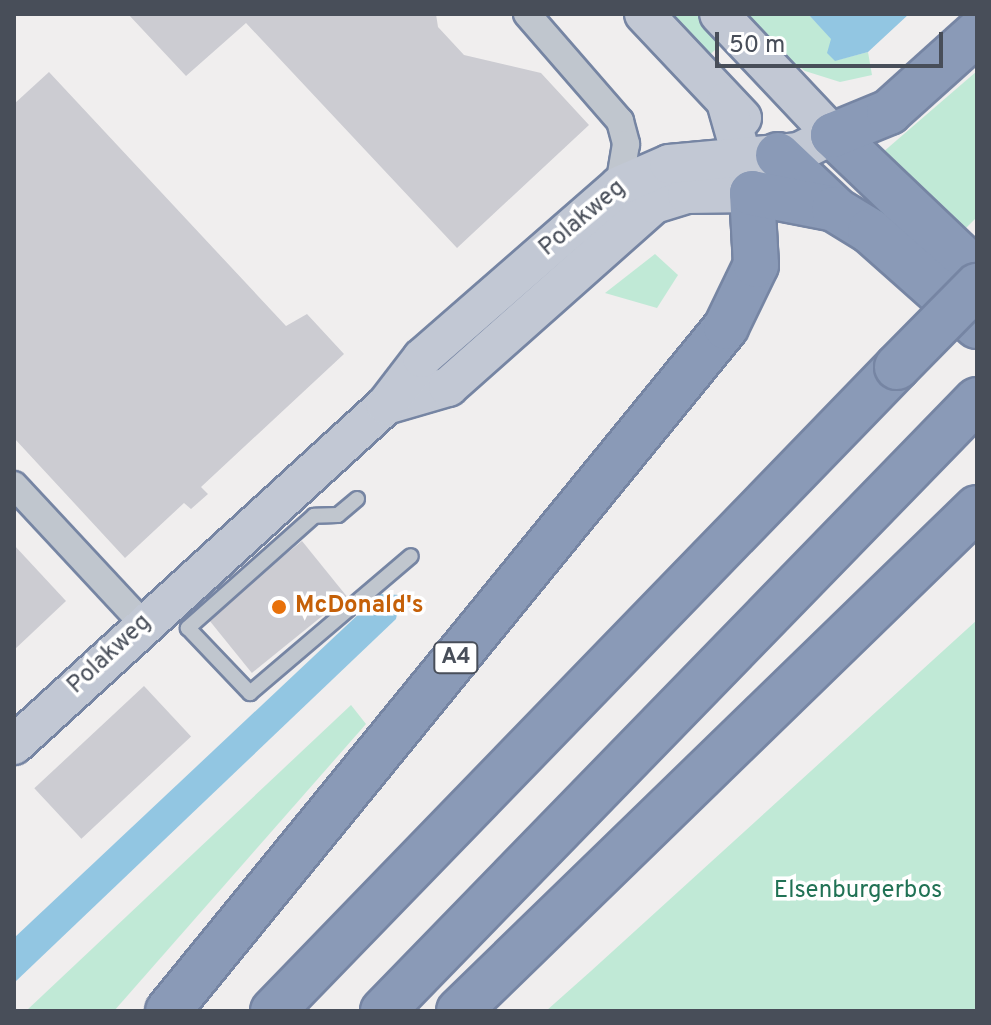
<!DOCTYPE html>
<style>
body{margin:0}
#map{position:relative;width:991px;height:1025px;overflow:hidden;background:#f0eeee;font-family:Overpass,sans-serif}
div>[style]{position:absolute}
.green>*{inset:0;background:#c0e9d6}
.water>*{inset:0;background:#92c6e2}
.building>*{inset:0;background:#ccccd2;transform-origin:0 0}
.roads{filter:drop-shadow(2px 0 #7685a3) drop-shadow(-2px 0 #7685a3) drop-shadow(0 2px #7685a3) drop-shadow(0 -2px #7685a3)}
.lane>*{height:14px;margin:-7px;padding:0 7px;transform-origin:7px;border-radius:7px;background:#c0c6ce}
.street>*{height:26px;margin:-13px;padding:0 13px;transform-origin:13px;border-radius:13px;background:#c0c6ce}
.secondary>*{height:38px;margin:-19px;padding:0 19px;transform-origin:19px;border-radius:19px;background:#c2c8d4}
.highway>*{height:44px;margin:-22px;padding:0 22px;transform-origin:22px;border-radius:22px;background:#8a9ab7}
.bridges{filter:drop-shadow(2px 0 #7685a3) drop-shadow(-2px 0 #7685a3) drop-shadow(0 2px #7685a3) drop-shadow(0 -2px #7685a3)}
.highway-bridge>*{height:44px;margin:-22px;padding:0 22px;transform-origin:22px;border-radius:22px;background:#8a9ab7}
.dots>*{width:22px;height:22px;translate:-50% -50%;box-sizing:border-box;border:4px solid #fff;border-radius:50%}
span{translate:-50% -50%;white-space:nowrap;text-align:center;line-height:1.15;-webkit-text-stroke:7px #fff;paint-order:stroke}
.shield-label span{padding:2px 6px;background:#fff;border:2px solid;border-radius:6px;-webkit-text-stroke-width:0}
.shield-label{font-size:22px;color:#484e59;font-weight:700}
.street-label{font-size:24px;color:#484e59}
.food-label{font-size:24px;color:#c56008;font-weight:700}
.left{translate:0 -50%;text-align:left}
.park-label{font-size:24px;color:#217255}
.frame{position:absolute;inset:0;border:16px solid #484e59;pointer-events:none}
.scale{position:absolute;left:715px;top:32px;width:228px;height:36px;box-sizing:border-box;border:4px solid #484e59;border-top:0;padding-left:10px;font-size:24px;line-height:28px;white-space:nowrap;color:#484e59;-webkit-text-stroke:6px #fff;paint-order:stroke}
</style>
<div id="map">
<div class="green">
<div style="clip-path:polygon(665px 14px,696px 14px,723px 43px,706px 58px)"></div>
<div style="clip-path:polygon(749px 14px,808px 14px,832px 39px,829px 52px,837px 60px,868px 52px,872px 75px,840px 82px,805px 71px,774px 48px)"></div>
<div style="clip-path:polygon(977px 71px,977px 217px,962px 232px,875px 159px)"></div>
<div style="clip-path:polygon(655px 254px,678px 275px,657px 308px,605px 293px)"></div>
<div style="clip-path:polygon(977px 620px,977px 1011px,546px 1011px,591px 971px)"></div>
<div style="clip-path:polygon(351px 705px,366px 724px,114px 1011px,26px 1011px)"></div>
</div>
<div class="water">
<div style="clip-path:polygon(808px 14px,909px 14px,868px 52px,835px 61px,827px 53px,831px 39px)"></div>
<div style="clip-path:polygon(380px 594px,401px 595px,396px 619px,14px 983px,14px 938px)"></div>
</div>
<div class="building">
<div style="clip-path:polygon(128px 14px,436px 14px,438px 27px,464px 55px,541px 73px,589px 125px,457px 248px,246px 23px,186px 76px)"></div>
<div style="clip-path:polygon(49px 72px,286px 326px,307px 314px,344px 354px,201px 487px,208px 494px,191px 509px,184px 503px,125px 558px,14px 438px,14px 104px)"></div>
<div style="left:302px;top:541px;width:71px;height:122px;rotate:51deg"></div>
<div style="clip-path:polygon(14px 545px,66px 601px,14px 650px)"></div>
<div style="left:144px;top:686px;width:69px;height:150px;rotate:47deg"></div>
</div>
<div class="roads">
<div class="lane">
<div style="left:357px;top:499px;width:25px;rotate:140deg"></div>
<div style="left:338px;top:515px;width:24px;rotate:178deg"></div>
<div style="left:314px;top:516px;width:169px;rotate:138.4deg"></div>
<div style="left:188px;top:628px;width:90px;rotate:46.4deg"></div>
<div style="left:250px;top:693px;width:211px;rotate:-40.4deg"></div>
</div>
<div class="street">
<div style="left:527px;top:14px;width:142px;rotate:49deg"></div>
<div style="left:620px;top:121px;width:24px;rotate:75deg"></div>
<div style="left:626px;top:144px;width:43px;rotate:99.5deg"></div>
<div style="left:14px;top:485px;width:190px;rotate:47.1deg"></div>
</div>
<div class="secondary">
<div style="left:644px;top:14px;width:143px;rotate:46.7deg"></div>
<div style="left:386px;top:405px;width:65px;rotate:-16.2deg"></div>
<div style="left:448px;top:387px;width:276px;rotate:-41.6deg"></div>
<div style="left:654px;top:204px;width:34px;rotate:-17deg"></div>
<div style="left:687px;top:194px;width:65px;rotate:-0.9deg"></div>
<div style="left:752px;top:193px;width:95px;rotate:-105.9deg"></div>
<div style="left:14px;top:745px;width:504px;rotate:-42.43deg"></div>
<div style="left:386px;top:405px;width:59px;rotate:-52.5deg"></div>
<div style="left:422px;top:358px;width:262px;rotate:-41.1deg"></div>
<div style="left:619px;top:186px;width:55px;rotate:-23.7deg"></div>
<div style="left:669px;top:164px;width:131px;rotate:-5.3deg"></div>
<div style="left:799px;top:152px;width:38px;rotate:-27deg"></div>
<div style="left:833px;top:135px;width:166px;rotate:-133.3deg"></div>
</div>
<div class="highway">
<div style="left:833px;top:135px;width:199px;rotate:43.6deg"></div>
<div style="left:833px;top:135px;width:61px;rotate:-22.3deg"></div>
<div style="left:889px;top:112px;width:118px;rotate:-41.9deg"></div>
<div style="left:778px;top:155px;width:77px;rotate:43.4deg"></div>
<div style="left:168px;top:1011px;width:883px;rotate:-50.79deg"></div>
<div style="left:726px;top:327px;width:69px;rotate:-64.2deg"></div>
<div style="left:756px;top:265px;width:72px;rotate:-93.2deg"></div>
<div style="left:752px;top:193px;width:84px;rotate:11deg"></div>
<div style="left:834px;top:209px;width:42px;rotate:31.4deg"></div>
<div style="left:870px;top:231px;width:143px;rotate:41.6deg"></div>
<div style="left:273px;top:1011px;width:897px;rotate:-45.9deg"></div>
<div style="left:383px;top:1011px;width:852px;rotate:-45.81deg"></div>
<div style="left:459px;top:1011px;width:722px;rotate:-44.16deg"></div>
</div>
</div>
<div class="bridges">
<div class="highway-bridge">
<div style="left:897px;top:367px;width:114px;rotate:-45.4deg"></div>
</div>
</div>
<div class="dots">
<div style="left:279px;top:607px;background:#e8710a"></div>
</div>
<div class="shield-label">
<span style="left:456px;top:658px">A4</span>
</div>
<div class="street-label">
<span style="left:583px;top:219px;rotate:-40deg">Polakweg</span>
<span style="left:110px;top:655px;rotate:-43deg">Polakweg</span>
</div>
<div class="food-label">
<span class="left" style="left:295px;top:607px">McDonald's</span>
</div>
<div class="park-label">
<span style="left:858px;top:892px">Elsenburgerbos</span>
</div>
<div class="frame"></div>
<div class="scale">50 m</div>
</div>
